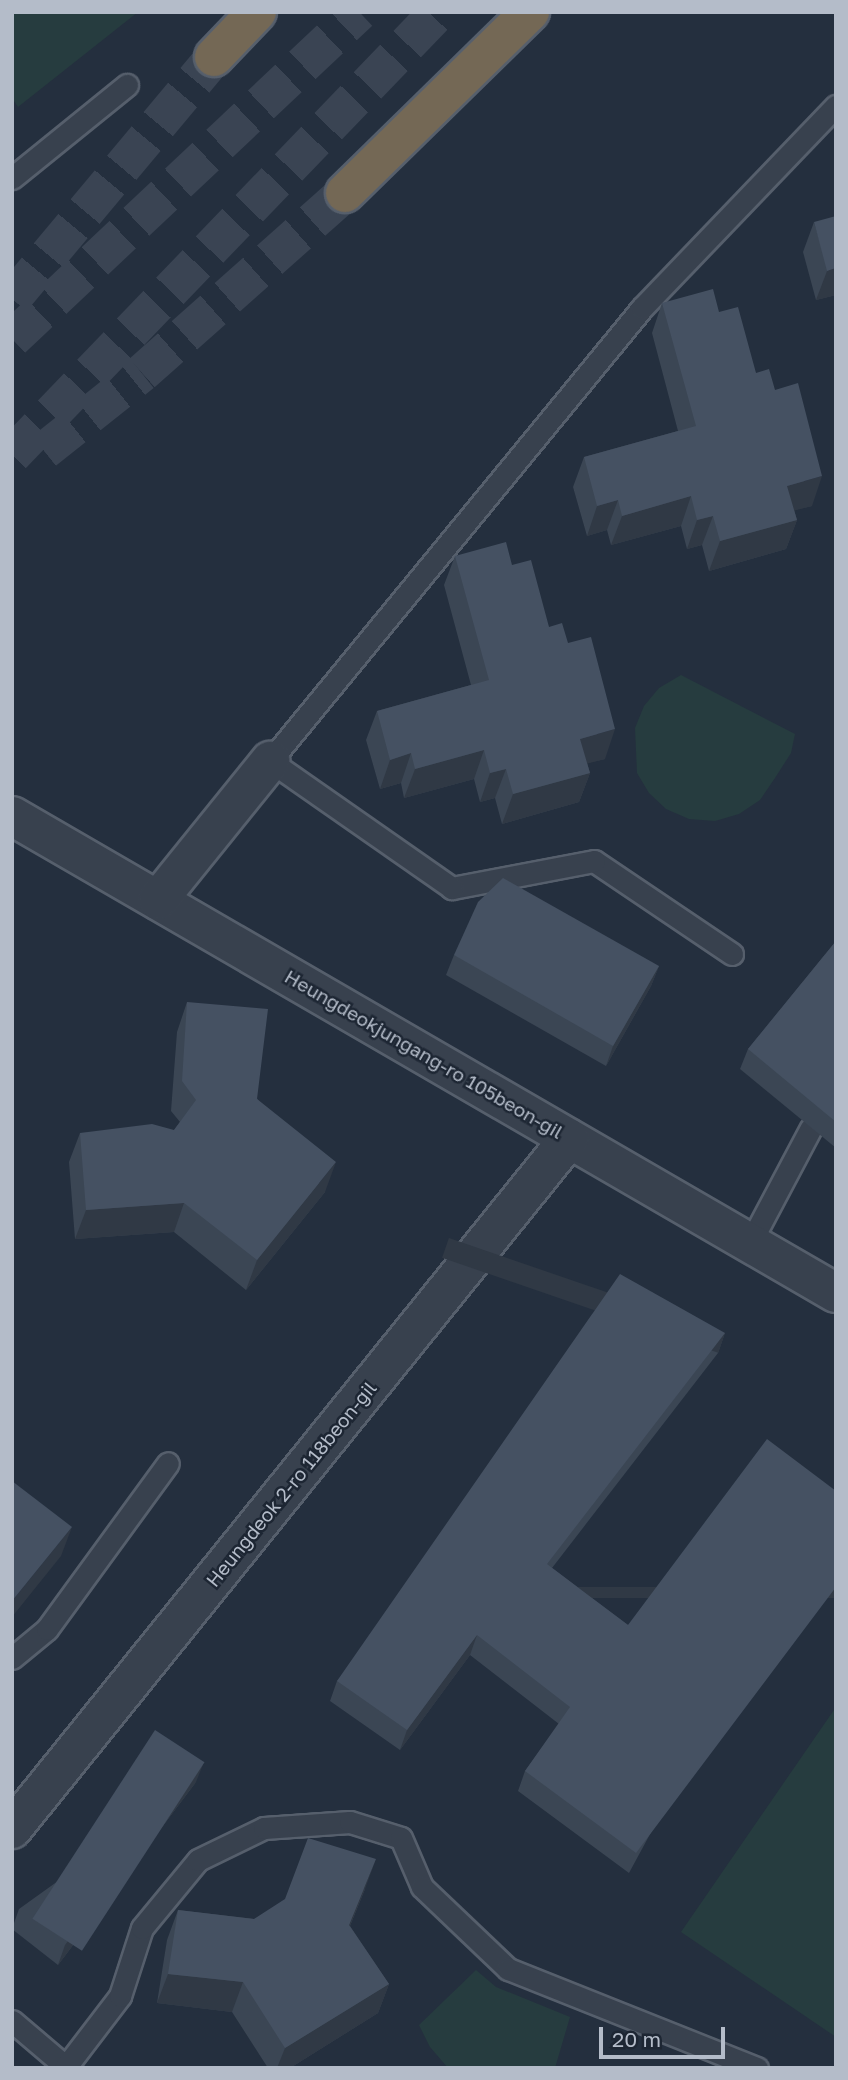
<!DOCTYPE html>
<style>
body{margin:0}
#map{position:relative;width:848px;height:2080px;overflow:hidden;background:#242f3e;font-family:"Golos Text",sans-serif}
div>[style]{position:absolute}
.green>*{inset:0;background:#263c3f}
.highway-tunnel>*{height:38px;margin-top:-19px;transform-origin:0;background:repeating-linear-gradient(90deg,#3a4453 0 38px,transparent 0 57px)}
.roads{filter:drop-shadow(2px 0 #565f6c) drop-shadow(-2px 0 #565f6c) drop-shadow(0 2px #565f6c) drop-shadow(0 -2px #565f6c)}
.lane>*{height:21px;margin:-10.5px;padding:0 10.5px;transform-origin:10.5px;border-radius:10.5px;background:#38414e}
.street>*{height:38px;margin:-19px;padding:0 19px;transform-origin:19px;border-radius:19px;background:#38414e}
.highway>*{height:38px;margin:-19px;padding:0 19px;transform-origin:19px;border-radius:19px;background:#746855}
.wall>*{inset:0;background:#3b4654}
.shaded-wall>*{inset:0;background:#303945;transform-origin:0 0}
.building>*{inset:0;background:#455162;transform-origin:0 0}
span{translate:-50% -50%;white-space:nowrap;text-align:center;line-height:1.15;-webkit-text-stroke:5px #1d2633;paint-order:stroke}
.street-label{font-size:19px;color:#b4bcc9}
.frame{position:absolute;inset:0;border:14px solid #b4bcc9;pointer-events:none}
.scale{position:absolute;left:599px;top:2027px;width:126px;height:32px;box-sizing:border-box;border:4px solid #b4bcc9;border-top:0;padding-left:9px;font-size:21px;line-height:24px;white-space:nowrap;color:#b4bcc9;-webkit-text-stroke:5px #1d2633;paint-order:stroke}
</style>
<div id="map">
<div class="green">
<div style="clip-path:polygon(12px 12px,138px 12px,18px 107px,12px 98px)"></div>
<div style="clip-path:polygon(681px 675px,795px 734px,791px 753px,775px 778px,760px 800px,739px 814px,715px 821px,689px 819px,666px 809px,649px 793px,637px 773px,635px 728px,644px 706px,659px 688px)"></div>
<div style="clip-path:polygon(836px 1707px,836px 2037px,681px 1932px)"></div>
<div style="clip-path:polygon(476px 1970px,496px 1987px,570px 2017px,555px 2068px,448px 2068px,430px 2047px,419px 2025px)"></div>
</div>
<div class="highway-tunnel">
<div style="left:12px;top:299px;width:315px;rotate:-50.1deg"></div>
<div style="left:12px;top:339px;width:477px;rotate:-43.3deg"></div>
<div style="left:44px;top:451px;width:125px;rotate:-38.5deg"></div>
<div style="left:142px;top:373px;width:271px;rotate:-41.6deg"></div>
<div style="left:12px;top:455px;width:615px;rotate:-46.12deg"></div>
</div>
<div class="roads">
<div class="lane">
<div style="left:12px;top:178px;width:148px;rotate:-39deg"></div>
<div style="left:732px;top:954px;width:166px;rotate:-146deg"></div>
<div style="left:594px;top:861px;width:145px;rotate:169.2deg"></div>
<div style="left:452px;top:888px;width:222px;rotate:-145.1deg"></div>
<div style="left:270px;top:761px;width:586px;rotate:-50.61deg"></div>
<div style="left:642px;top:308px;width:280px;rotate:-46.2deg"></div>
<div style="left:750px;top:1243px;width:130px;rotate:-62.1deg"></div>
<div style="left:12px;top:1658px;width:45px;rotate:-39.6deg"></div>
<div style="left:47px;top:1629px;width:205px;rotate:-53.9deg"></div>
<div style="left:12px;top:2021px;width:71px;rotate:40.4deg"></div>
<div style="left:65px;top:2068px;width:91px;rotate:-52.6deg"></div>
<div style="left:120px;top:1996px;width:71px;rotate:-72.1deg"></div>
<div style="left:142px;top:1928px;width:88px;rotate:-50.5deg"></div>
<div style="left:198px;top:1860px;width:73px;rotate:-25.9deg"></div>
<div style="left:264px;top:1828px;width:86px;rotate:-4deg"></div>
<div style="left:350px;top:1822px;width:53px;rotate:17.4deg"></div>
<div style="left:401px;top:1838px;width:53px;rotate:66.8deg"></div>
<div style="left:422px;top:1887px;width:119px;rotate:43.6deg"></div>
<div style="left:508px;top:1969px;width:268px;rotate:21.7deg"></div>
</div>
<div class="street">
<div style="left:12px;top:816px;width:952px;rotate:30.07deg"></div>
<div style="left:158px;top:900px;width:179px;rotate:-51.1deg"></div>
<div style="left:12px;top:1829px;width:887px;rotate:-51.09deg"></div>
</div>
<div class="highway">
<div style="left:214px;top:57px;width:62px;rotate:-46.3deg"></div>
<div style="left:345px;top:193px;width:259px;rotate:-44.4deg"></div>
</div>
</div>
<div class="wall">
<div style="clip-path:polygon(814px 222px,836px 295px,816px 300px,803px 252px)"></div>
<div style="clip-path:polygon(662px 303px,719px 312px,756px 373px,775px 390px,812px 506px,794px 510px,797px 520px,786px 549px,709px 571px,702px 545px,687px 549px,681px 526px,611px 545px,607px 530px,587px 536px,573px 487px,584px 457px,678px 431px,652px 333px)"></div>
<div style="clip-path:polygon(455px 556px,512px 565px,549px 627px,568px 643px,605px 759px,587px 763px,590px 773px,579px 802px,502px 824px,495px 798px,480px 802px,474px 779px,404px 798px,401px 783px,380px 789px,366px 740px,377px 711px,471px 685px,444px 585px)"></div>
<div style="clip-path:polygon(836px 941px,836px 1148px,740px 1069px,748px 1049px)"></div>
<div style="clip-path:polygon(454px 955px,659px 966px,651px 986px,606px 1066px,446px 975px)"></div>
<div style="clip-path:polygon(187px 1002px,325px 1192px,246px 1290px,174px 1232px,75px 1239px,69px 1162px,80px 1133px,174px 1130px,180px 1122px,171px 1111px,177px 1032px)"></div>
<div style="clip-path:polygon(725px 1333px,718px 1353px,552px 1568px,628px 1625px,836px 1491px,629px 1873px,518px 1791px,525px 1771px,559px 1724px,470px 1655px,400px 1750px,330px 1701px,337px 1681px)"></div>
<div style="clip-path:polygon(196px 1782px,58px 1965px,12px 1929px,19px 1909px)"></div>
<div style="clip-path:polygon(365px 1889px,350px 1926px,389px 1984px,378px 2013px,290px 2068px,268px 2068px,232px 2012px,157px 2003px,167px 1940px,178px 1910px,254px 1919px)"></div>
</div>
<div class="shaded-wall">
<div style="clip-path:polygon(836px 268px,836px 295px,816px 300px,827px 271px)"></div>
<div style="clip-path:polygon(822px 476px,812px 506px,777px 515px,787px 486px)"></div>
<div style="clip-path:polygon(691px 496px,681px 526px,611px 545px,622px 516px)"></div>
<div style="clip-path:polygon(618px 500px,607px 530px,587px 536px,597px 506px)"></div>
<div style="clip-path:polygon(713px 516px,702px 545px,687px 549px,697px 520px)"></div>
<div style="clip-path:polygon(797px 520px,786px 549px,709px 571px,720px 541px)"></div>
<div style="clip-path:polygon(615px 729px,605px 759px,570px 768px,580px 739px)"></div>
<div style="clip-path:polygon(484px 750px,474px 779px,404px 798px,415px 769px)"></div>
<div style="clip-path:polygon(411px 753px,401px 783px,380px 789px,390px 760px)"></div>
<div style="clip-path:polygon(506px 769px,495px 798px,480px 802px,490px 773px)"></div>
<div style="clip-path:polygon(590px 773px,579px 802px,502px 824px,513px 794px)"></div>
<div style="clip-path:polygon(659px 966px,651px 986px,606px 1066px,613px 1046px)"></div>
<div style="clip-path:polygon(336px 1162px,325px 1192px,246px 1290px,257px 1260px)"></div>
<div style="clip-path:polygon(184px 1203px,174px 1232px,75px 1239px,86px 1210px)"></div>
<div style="left:725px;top:1333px;width:21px;height:292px;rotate:109deg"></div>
<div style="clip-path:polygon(72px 1527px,61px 1556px,12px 1617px,12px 1601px)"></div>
<div style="left:836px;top:1587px;width:11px;height:333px;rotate:90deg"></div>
<div style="clip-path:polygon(477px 1635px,470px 1655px,400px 1750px,407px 1730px)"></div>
<div style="clip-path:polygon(204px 1762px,196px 1782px,58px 1965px,65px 1945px)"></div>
<div style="clip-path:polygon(376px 1859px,365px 1889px,338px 1955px,349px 1925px)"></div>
<div style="clip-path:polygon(168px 1974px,243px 1982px,232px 2012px,157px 2003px)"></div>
<div style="clip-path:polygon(389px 1984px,378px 2013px,290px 2068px,277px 2068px,285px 2048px)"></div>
</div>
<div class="building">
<div style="clip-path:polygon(836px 216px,836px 268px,827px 271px,814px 222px)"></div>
<div style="clip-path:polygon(713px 289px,719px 312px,738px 307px,756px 373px,769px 369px,775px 390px,798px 383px,822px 476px,787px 486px,797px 520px,720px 541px,713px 516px,697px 520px,691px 496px,622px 516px,618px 500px,597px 506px,584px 457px,696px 426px,662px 303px)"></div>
<div style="clip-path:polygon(506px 542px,512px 565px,531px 560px,549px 627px,562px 623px,568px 643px,591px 637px,615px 729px,580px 739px,590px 773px,513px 794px,506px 769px,490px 773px,484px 750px,415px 769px,411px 753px,390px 760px,377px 711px,489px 680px,455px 556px)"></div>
<div style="clip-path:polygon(503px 878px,659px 966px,613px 1046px,454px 955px,478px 902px)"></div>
<div style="clip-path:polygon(836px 941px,836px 1122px,748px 1049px)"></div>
<div style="clip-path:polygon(187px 1002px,268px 1009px,257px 1099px,336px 1162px,257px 1260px,184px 1203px,86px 1210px,80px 1133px,152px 1124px,174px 1130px,196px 1100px,182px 1081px)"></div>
<div style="clip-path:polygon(620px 1274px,725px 1333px,547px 1564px,628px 1625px,767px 1439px,836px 1491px,836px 1587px,636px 1853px,525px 1771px,570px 1707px,477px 1635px,407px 1730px,337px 1681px)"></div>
<div style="clip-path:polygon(12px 1481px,72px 1527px,12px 1601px)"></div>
<div style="left:155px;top:1730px;width:59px;height:225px;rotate:33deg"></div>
<div style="clip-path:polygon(308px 1838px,376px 1859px,349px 1925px,389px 1984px,285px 2048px,243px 1982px,168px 1974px,178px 1910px,254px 1919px,285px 1899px)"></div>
</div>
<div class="street-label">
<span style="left:424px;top:1054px;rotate:30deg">Heungdeokjungang-ro 105beon-gil</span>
<span style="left:291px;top:1484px;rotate:-51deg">Heungdeok 2-ro 118beon-gil</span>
</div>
<div class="frame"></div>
<div class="scale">20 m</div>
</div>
